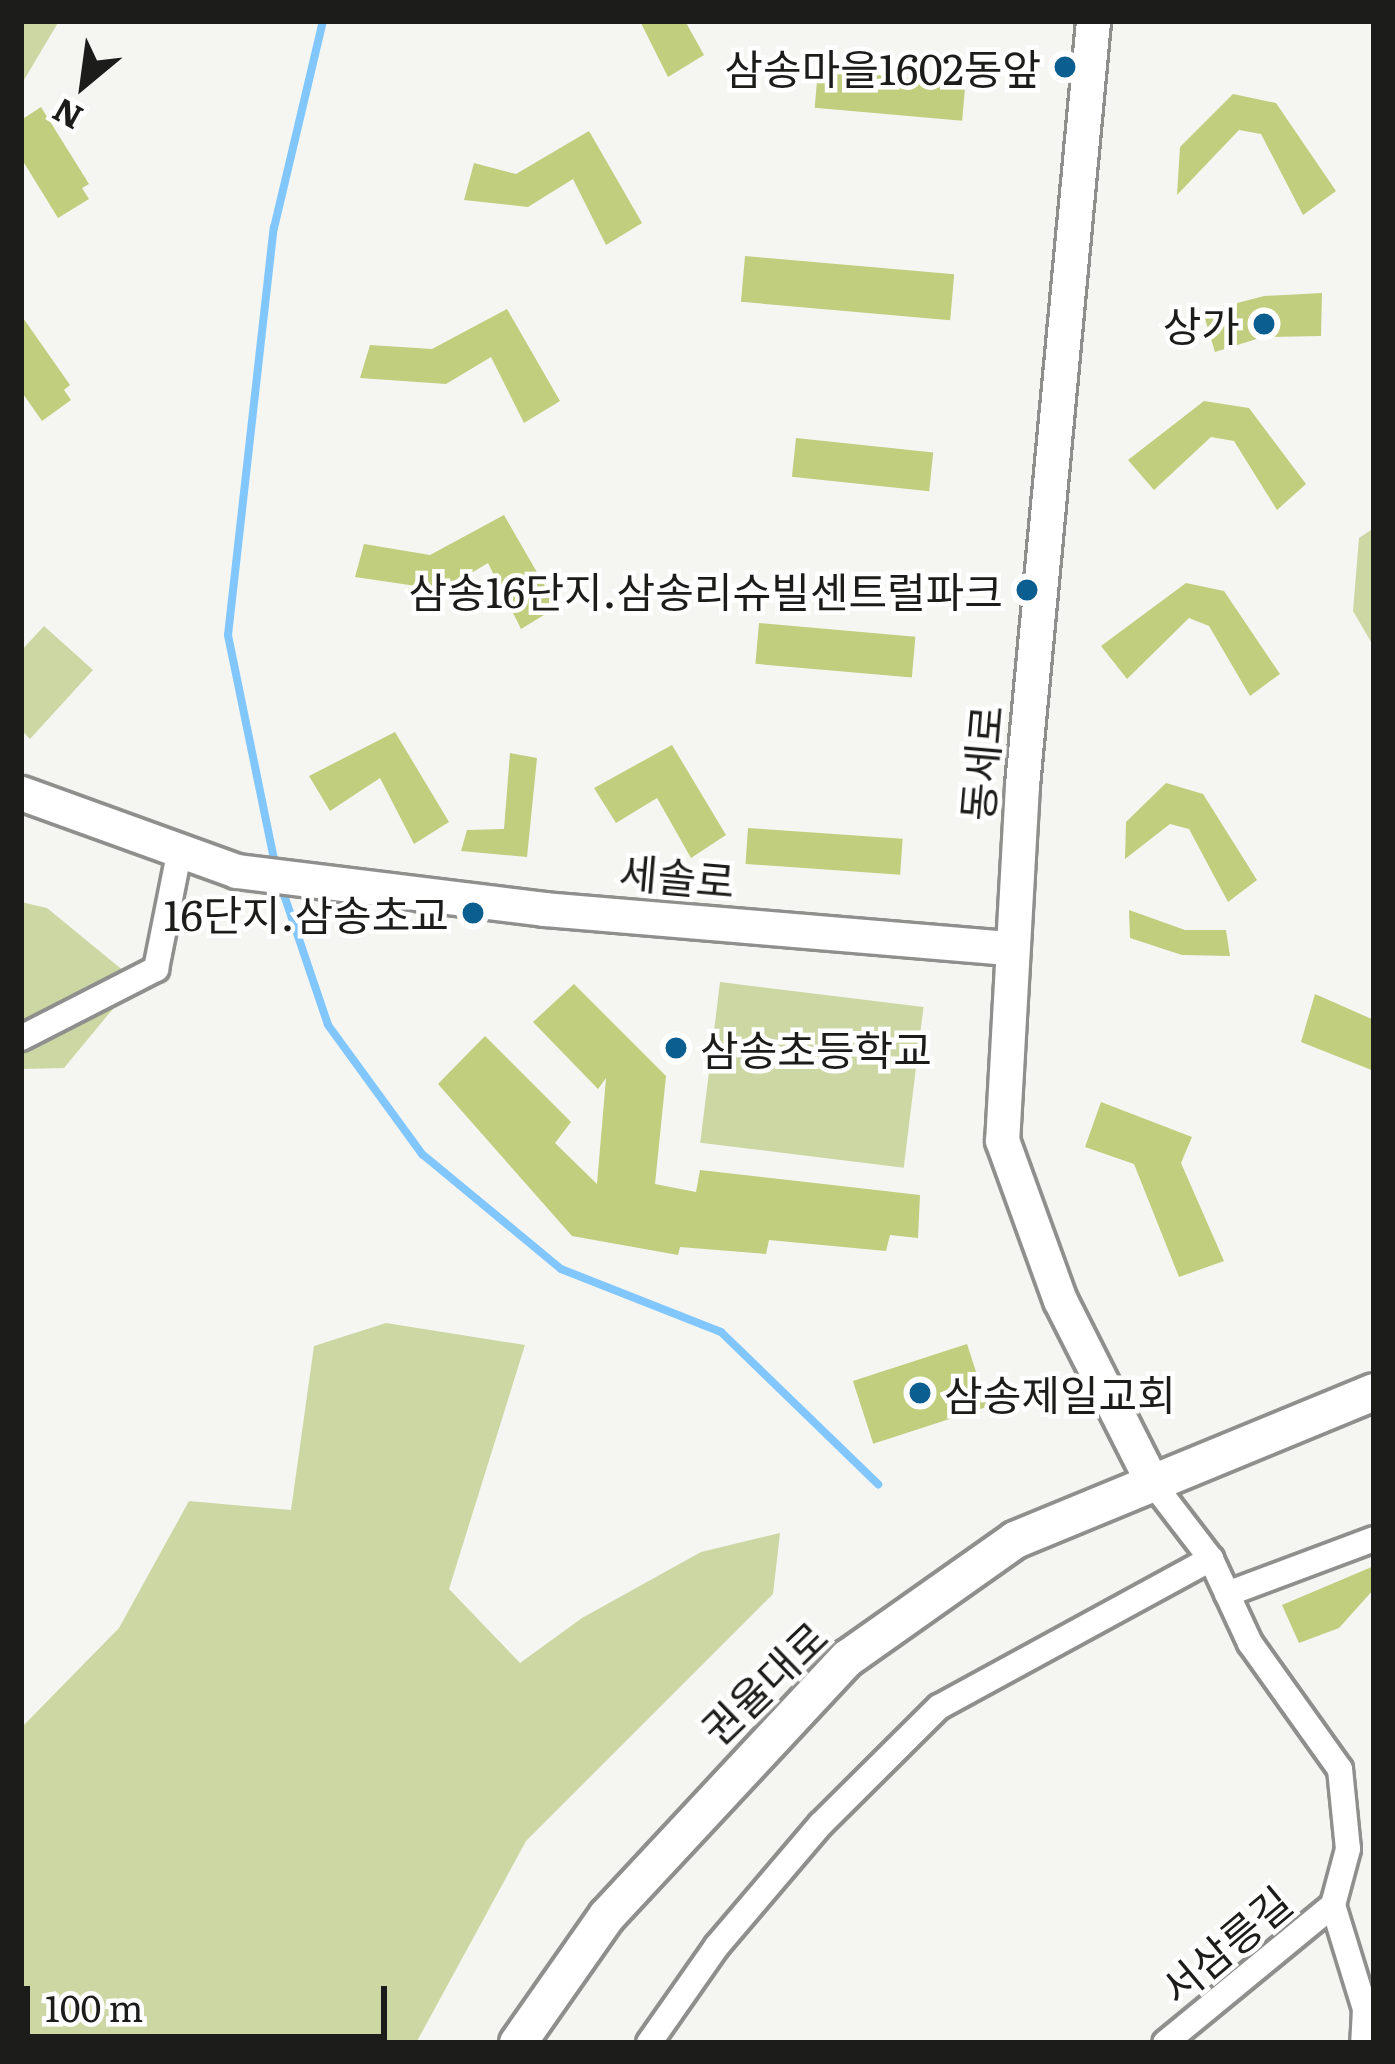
<!DOCTYPE html>
<meta charset="utf-8">
<style>
body{margin:0}
#map{position:relative;width:1395px;height:2064px;overflow:hidden;background:#f5f6f2;font-family:Literata,"Noto Sans KR",serif}
div>[style]{position:absolute}
.green>*{inset:0;background:#ccd7a3;transform-origin:0 0}
.stream>*{height:8px;margin:-4px;padding:0 4px;transform-origin:4px;border-radius:4px;background:#81c7fe}
.building>*{inset:0;background:#c0ce7d;transform-origin:0 0}
.roads{filter:drop-shadow(3px 0 #8f908d) drop-shadow(-3px 0 #8f908d) drop-shadow(0 3px #8f908d) drop-shadow(0 -3px #8f908d)}
.street>*{height:24px;margin:-12px;padding:0 12px;transform-origin:12px;border-radius:12px;background:#fff}
.secondary>*{height:33px;margin:-16.5px;padding:0 16.5px;transform-origin:16.5px;border-radius:16.5px;background:#fff}
.primary>*{height:36px;margin:-18px;padding:0 18px;transform-origin:18px;border-radius:18px;background:#fff}
.dots>*{width:33px;height:33px;translate:-50% -50%;box-sizing:border-box;border:6px solid #fff;border-radius:50%}
span{translate:-50% -50%;white-space:nowrap;text-align:center;line-height:1.15;-webkit-text-stroke:9px #fff;paint-order:stroke}
.poi-label{font-size:42px;color:#1c1c1b}
.right{translate:-100% -50%;text-align:right}
.left{translate:0 -50%;text-align:left}
.street-label{font-size:42px;color:#1c1c1b}
.frame{position:absolute;inset:0;border:24px solid #1c1c1b;pointer-events:none}
.north{position:absolute;left:24px;top:24px;width:120px;height:120px;-webkit-text-stroke:9px #fff;paint-order:stroke;rotate:209deg;font-size:33px;font-weight:700;line-height:48px;text-align:center;color:#1c1c1b}
.north::after{content:'';display:block;margin:auto;width:42px;height:54px;background:#1c1c1b;clip-path:polygon(50% 0,100% 100%,50% 72%,0 100%)}
.scale{position:absolute;left:24px;top:1986px;width:363px;height:54px;box-sizing:border-box;border:6px solid #1c1c1b;border-top:0;padding-left:15px;font-size:36px;line-height:42px;white-space:nowrap;color:#1c1c1b;-webkit-text-stroke:9px #fff;paint-order:stroke}
</style>
<div id="map">
<div class="green">
<div style="clip-path:polygon(21px 21px,59px 21px,24px 80px,21px 78px)"></div>
<div style="clip-path:polygon(1374px 528px,1374px 647px,1353px 611px,1359px 538px)"></div>
<div style="clip-path:polygon(44px 626px,93px 670px,30px 739px,21px 730px,21px 651px)"></div>
<div style="clip-path:polygon(21px 902px,47px 908px,136px 981px,64px 1068px,21px 1069px)"></div>
<div style="left:720px;top:982px;width:205px;height:162px;rotate:7deg"></div>
<div style="clip-path:polygon(386px 1323px,525px 1345px,449px 1589px,520px 1663px,582px 1618px,701px 1552px,780px 1533px,773px 1594px,526px 1841px,416px 2043px,21px 2043px,21px 1728px,119px 1628px,189px 1501px,291px 1510px,314px 1346px)"></div>
</div>
<div class="stream">
<div style="left:276px;top:869px;width:239px;rotate:-101.6deg"></div>
<div style="left:228px;top:635px;width:410px;rotate:-83.6deg"></div>
<div style="left:274px;top:228px;width:213px;rotate:-76.7deg"></div>
<div style="left:280px;top:883px;width:150px;rotate:71.3deg"></div>
<div style="left:328px;top:1025px;width:160px;rotate:53.9deg"></div>
<div style="left:422px;top:1154px;width:180px;rotate:39.6deg"></div>
<div style="left:561px;top:1269px;width:172px;rotate:21.5deg"></div>
<div style="left:721px;top:1332px;width:219px;rotate:44.1deg"></div>
</div>
<div class="building">
<div style="clip-path:polygon(640px 21px,685px 21px,704px 55px,668px 77px)"></div>
<div style="left:818px;top:70px;width:148px;height:38px;rotate:5deg"></div>
<div style="clip-path:polygon(1233px 94px,1276px 103px,1336px 191px,1303px 215px,1261px 134px,1239px 130px,1177px 195px,1180px 147px)"></div>
<div style="clip-path:polygon(41px 107px,89px 184px,82px 188px,89px 199px,58px 218px,21px 158px,21px 120px)"></div>
<div style="clip-path:polygon(589px 131px,642px 223px,606px 245px,573px 179px,528px 207px,464px 200px,474px 163px,516px 174px)"></div>
<div style="left:745px;top:256px;width:210px;height:46px;rotate:5deg"></div>
<div style="clip-path:polygon(1322px 293px,1321px 336px,1263px 337px,1215px 352px,1203px 312px,1264px 296px)"></div>
<div style="clip-path:polygon(507px 309px,560px 401px,524px 423px,491px 357px,446px 384px,360px 378px,370px 345px,432px 349px)"></div>
<div style="clip-path:polygon(21px 315px,70px 385px,64px 390px,71px 400px,42px 421px,21px 391px)"></div>
<div style="clip-path:polygon(1204px 401px,1249px 408px,1306px 484px,1277px 510px,1234px 441px,1211px 437px,1154px 490px,1128px 460px)"></div>
<div style="left:796px;top:438px;width:138px;height:39px;rotate:6deg"></div>
<div style="clip-path:polygon(504px 515px,557px 607px,521px 629px,488px 563px,443px 590px,355px 577px,364px 544px,430px 555px)"></div>
<div style="clip-path:polygon(1186px 583px,1224px 591px,1280px 674px,1250px 696px,1209px 626px,1189px 618px,1127px 679px,1101px 646px)"></div>
<div style="left:759px;top:623px;width:157px;height:41px;rotate:5deg"></div>
<div style="clip-path:polygon(395px 732px,449px 822px,414px 844px,380px 778px,330px 811px,309px 776px)"></div>
<div style="clip-path:polygon(672px 745px,726px 835px,691px 858px,657px 798px,616px 823px,594px 788px)"></div>
<div style="clip-path:polygon(510px 753px,537px 758px,527px 857px,461px 851px,467px 830px,504px 829px)"></div>
<div style="clip-path:polygon(1166px 783px,1203px 794px,1257px 880px,1228px 902px,1189px 829px,1170px 824px,1125px 859px,1126px 822px)"></div>
<div style="left:748px;top:828px;width:155px;height:36px;rotate:4deg"></div>
<div style="clip-path:polygon(1129px 910px,1185px 930px,1226px 930px,1230px 956px,1182px 955px,1130px 938px)"></div>
<div style="clip-path:polygon(574px 984px,666px 1076px,655px 1184px,696px 1192px,700px 1170px,920px 1195px,918px 1238px,890px 1235px,886px 1251px,769px 1240px,766px 1254px,680px 1247px,678px 1255px,572px 1236px,438px 1084px,485px 1036px,571px 1122px,555px 1143px,597px 1184px,606px 1078px,598px 1089px,533px 1022px)"></div>
<div style="clip-path:polygon(1315px 994px,1374px 1020px,1374px 1071px,1301px 1042px)"></div>
<div style="clip-path:polygon(1101px 1102px,1192px 1137px,1181px 1163px,1224px 1261px,1179px 1277px,1134px 1164px,1085px 1147px)"></div>
<div style="left:967px;top:1344px;width:66px;height:120px;rotate:72deg"></div>
<div style="clip-path:polygon(1374px 1566px,1374px 1589px,1339px 1628px,1299px 1643px,1282px 1605px)"></div>
</div>
<div class="roads">
<div class="street">
<div style="left:21px;top:1038px;width:152px;rotate:-27.1deg"></div>
<div style="left:156px;top:969px;width:117px;rotate:-78.7deg"></div>
<div style="left:1152px;top:1482px;width:97px;rotate:52.5deg"></div>
<div style="left:1211px;top:1559px;width:93px;rotate:65.1deg"></div>
<div style="left:1250px;top:1643px;width:155px;rotate:54.5deg"></div>
<div style="left:1340px;top:1769px;width:80px;rotate:84.3deg"></div>
<div style="left:1348px;top:1849px;width:58px;rotate:105deg"></div>
<div style="left:1333px;top:1905px;width:217px;rotate:140.6deg"></div>
<div style="left:1227px;top:1594px;width:157px;rotate:-20.5deg"></div>
<div style="left:1333px;top:1905px;width:109px;rotate:72.9deg"></div>
<div style="left:1365px;top:2009px;width:34px;rotate:93deg"></div>
<div style="left:649px;top:2043px;width:118px;rotate:-55deg"></div>
<div style="left:717px;top:1946px;width:160px;rotate:-49.6deg"></div>
<div style="left:821px;top:1824px;width:166px;rotate:-44.8deg"></div>
<div style="left:939px;top:1707px;width:310px;rotate:-28.6deg"></div>
</div>
<div class="secondary">
<div style="left:1093px;top:21px;width:767px;rotate:95.31deg"></div>
<div style="left:1022px;top:785px;width:356px;rotate:93.2deg"></div>
<div style="left:1002px;top:1140px;width:170px;rotate:70.1deg"></div>
<div style="left:1060px;top:1300px;width:204px;rotate:63.2deg"></div>
<div style="left:21px;top:793px;width:229px;rotate:19.9deg"></div>
<div style="left:236px;top:871px;width:310px;rotate:7deg"></div>
<div style="left:544px;top:909px;width:470px;rotate:4.8deg"></div>
</div>
<div class="primary">
<div style="left:518px;top:2043px;width:155px;rotate:-55deg"></div>
<div style="left:607px;top:1916px;width:353px;rotate:-47deg"></div>
<div style="left:848px;top:1658px;width:204px;rotate:-35.2deg"></div>
<div style="left:1015px;top:1540px;width:388px;rotate:-22.4deg"></div>
</div>
</div>
<div class="dots">
<div style="left:1065px;top:67px;background:#0a5e90"></div>
<div style="left:1264px;top:324px;background:#0a5e90"></div>
<div style="left:1027px;top:590px;background:#0a5e90"></div>
<div style="left:473px;top:913px;background:#0a5e90"></div>
<div style="left:676px;top:1048px;background:#0a5e90"></div>
<div style="left:920px;top:1393px;background:#0a5e90"></div>
</div>
<div class="poi-label">
<span class="right" style="left:1041px;top:67px">삼송마을1602동앞</span>
<span class="right" style="left:1240px;top:324px">상가</span>
<span class="right" style="left:1003px;top:590px">삼송16단지.삼송리슈빌센트럴파크</span>
<span class="right" style="left:449px;top:913px">16단지.삼송초교</span>
<span class="left" style="left:700px;top:1048px">삼송초등학교</span>
<span class="left" style="left:944px;top:1393px">삼송제일교회</span>
</div>
<div class="street-label">
<span style="left:980px;top:763px;rotate:-85deg">동세로</span>
<span style="left:677px;top:875px;rotate:5deg">세솔로</span>
<span style="left:763px;top:1682px;rotate:-44deg">권율대로</span>
<span style="left:1225px;top:1944px;rotate:-40deg">서삼릉길</span>
</div>
<div class="frame"></div>
<div class="north">N</div>
<div class="scale">100 m</div>
</div>
